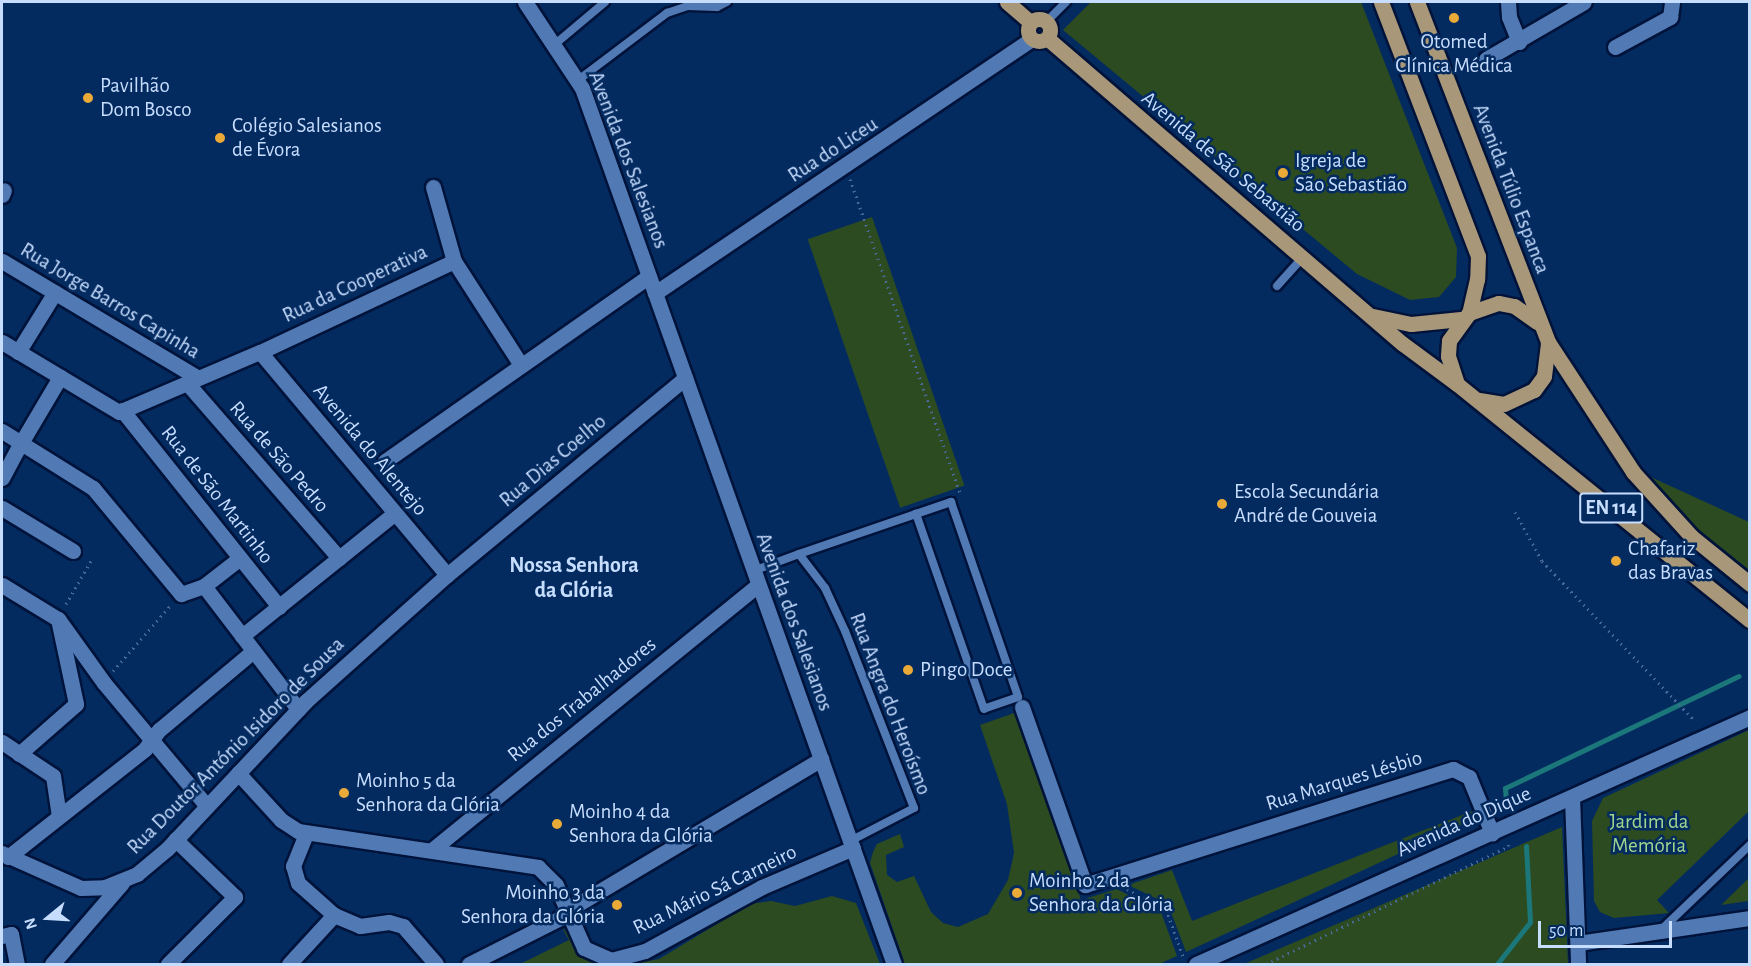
<!DOCTYPE html>
<meta charset="utf-8">
<style>
body{margin:0}
#map{position:relative;width:1751px;height:966px;overflow:hidden;background:#042b60;font-family:"Alegreya Sans",sans-serif}
div>[style]{position:absolute}
.green>*{inset:0;background:#2c4b20;transform-origin:0 0}
.stream>*{height:5px;margin:-2.5px;padding:0 2.5px;transform-origin:2.5px;border-radius:2.5px;background:#1b777a}
.path>*{height:3px;margin-top:-1.5px;transform-origin:0;background:repeating-linear-gradient(90deg,#496a98 0 1.5px,transparent 0 6px)}
.roads{filter:drop-shadow(2px 0 #00133a) drop-shadow(-2px 0 #00133a) drop-shadow(0 2px #00133a) drop-shadow(0 -2px #00133a)}
.lane>*{height:8px;margin:-4px;padding:0 4px;transform-origin:4px;border-radius:4px;background:#517ab5}
.street>*{height:15px;margin:-7.5px;padding:0 7.5px;transform-origin:7.5px;border-radius:7.5px;background:#517ab5}
.primary>*{height:15px;margin:-7.5px;padding:0 7.5px;transform-origin:7.5px;border-radius:7.5px;background:#a89778}
.primary>.ring{margin:-7.5px;padding:0;box-sizing:content-box;background:none;border:15px solid #a89778;border-radius:50%}
.dots>*{width:16px;height:16px;translate:-50% -50%;box-sizing:border-box;border:3px solid #042b60;border-radius:50%}
span{translate:-50% -50%;white-space:nowrap;text-align:center;line-height:1.15;-webkit-text-stroke:5px #042b60;paint-order:stroke}
.shield-label span{padding:2px 4px;background:#042b60;border:2px solid;border-radius:4px;-webkit-text-stroke-width:0}
.shield-label{font-size:20px;color:#c7ddfe;font-weight:700}
.poi-label{font-size:21px;color:#c7ddfe}
.left{translate:0 -50%;text-align:left}
.right{translate:-100% -50%;text-align:right}
.street-label{font-size:21px;color:#c7ddfe}
.park-label{font-size:21px;color:#a0d58e}
.neighbourhood-label{font-size:22px;color:#c7ddfe;font-weight:700}
.frame{position:absolute;inset:0;border:3px solid #c7ddfe;pointer-events:none}
.north{position:absolute;left:18px;top:888px;width:60px;height:60px;-webkit-text-stroke:4px #042b60;paint-order:stroke;rotate:252deg;font-size:16px;font-weight:700;line-height:24px;text-align:center;color:#c7ddfe}
.north::after{content:'';display:block;margin:auto;width:21px;height:27px;background:#c7ddfe;clip-path:polygon(50% 0,100% 100%,50% 72%,0 100%)}
.scale{position:absolute;left:1538px;top:921px;width:134px;height:27px;box-sizing:border-box;border:3px solid #c7ddfe;border-top:0;padding-left:8px;font-size:18px;line-height:21px;white-space:nowrap;color:#c7ddfe;-webkit-text-stroke:4px #042b60;paint-order:stroke}
</style>
<div id="map">
<div class="green">
<div style="clip-path:polygon(1091px 2px,1361px 2px,1457px 248px,1456px 277px,1439px 297px,1410px 300px,1357px 274px,1063px 30px)"></div>
<div style="left:872px;top:217px;width:284px;height:68px;rotate:71deg"></div>
<div style="clip-path:polygon(1642px 473px,1749px 522px,1749px 576px,1699px 531px)"></div>
<div style="clip-path:polygon(1017px 712px,1081px 900px,1117px 889px,1161px 912px,1177px 956px,1159px 964px,905px 964px,870px 863px,873px 852px,877px 844px,900px 834px,904px 847px,886px 855px,887px 875px,897px 882px,914px 876px,931px 912px,943px 923px,958px 927px,988px 914px,1008px 880px,1014px 853px,1007px 804px,980px 725px)"></div>
<div style="clip-path:polygon(1749px 730px,1749px 811px,1657px 900px,1669px 913px,1614px 918px,1600px 912px,1594px 901px,1592px 821px,1603px 798px)"></div>
<div style="clip-path:polygon(1475px 810px,1478px 817px,1186px 952px,1168px 904px,1128px 885px,1172px 870px,1192px 921px)"></div>
<div style="clip-path:polygon(1562px 827px,1568px 964px,1244px 964px)"></div>
<div style="clip-path:polygon(1749px 878px,1749px 901px,1721px 905px)"></div>
<div style="clip-path:polygon(832px 896px,856px 903px,880px 964px,632px 964px,659px 959px,750px 904px,771px 901px,795px 906px)"></div>
<div style="clip-path:polygon(561px 926px,589px 958px,601px 964px,520px 964px,569px 940px)"></div>
</div>
<div class="stream">
<div style="left:1506px;top:800px;width:12px;rotate:-95deg"></div>
<div style="left:1505px;top:788px;width:259px;rotate:-25.6deg"></div>
<div style="left:1497px;top:964px;width:53px;rotate:-51.8deg"></div>
<div style="left:1530px;top:922px;width:76px;rotate:-93deg"></div>
</div>
<div class="path">
<div style="left:850px;top:179px;width:333px;rotate:70.7deg"></div>
<div style="left:1515px;top:512px;width:56px;rotate:61.1deg"></div>
<div style="left:1542px;top:561px;width:219px;rotate:46.3deg"></div>
<div style="left:66px;top:604px;width:52px;rotate:-60deg"></div>
<div style="left:113px;top:671px;width:86px;rotate:-48.8deg"></div>
<div style="left:1127px;top:889px;width:44px;rotate:27.1deg"></div>
<div style="left:1166px;top:909px;width:50px;rotate:70.1deg"></div>
<div style="left:1266px;top:964px;width:270px;rotate:-25.9deg"></div>
<div style="left:1509px;top:846px;width:3px;rotate:-108deg"></div>
</div>
<div class="roads">
<div class="lane">
<div style="left:1047px;top:21px;width:27px;rotate:-45deg"></div>
<div style="left:554px;top:45px;width:67px;rotate:-40.1deg"></div>
<div style="left:577px;top:81px;width:113px;rotate:-37.1deg"></div>
<div style="left:667px;top:13px;width:21px;rotate:-19deg"></div>
<div style="left:687px;top:6px;width:30px;rotate:2deg"></div>
<div style="left:717px;top:7px;width:11px;rotate:-27deg"></div>
<div style="left:1277px;top:286px;width:39px;rotate:-48deg"></div>
<div style="left:799px;top:554px;width:43px;rotate:52.6deg"></div>
<div style="left:825px;top:588px;width:47px;rotate:65.1deg"></div>
<div style="left:845px;top:631px;width:190px;rotate:68.7deg"></div>
<div style="left:914px;top:808px;width:72px;rotate:152.7deg"></div>
<div style="left:753px;top:571px;width:49px;rotate:-20.3deg"></div>
<div style="left:799px;top:554px;width:161px;rotate:-18.9deg"></div>
<div style="left:951px;top:502px;width:206px;rotate:71deg"></div>
<div style="left:1018px;top:697px;width:36px;rotate:161deg"></div>
<div style="left:984px;top:709px;width:207px;rotate:-109.2deg"></div>
<div style="left:1662px;top:929px;width:122px;rotate:-43.7deg"></div>
</div>
<div class="street">
<div style="left:525px;top:2px;width:103px;rotate:56.5deg"></div>
<div style="left:582px;top:88px;width:930px;rotate:70.4deg"></div>
<div style="left:1508px;top:2px;width:15px;rotate:86deg"></div>
<div style="left:1509px;top:17px;width:27px;rotate:68deg"></div>
<div style="left:1615px;top:47px;width:63px;rotate:-28.6deg"></div>
<div style="left:1670px;top:17px;width:15px;rotate:-82deg"></div>
<div style="left:1486px;top:59px;width:113px;rotate:-30.2deg"></div>
<div style="left:433px;top:187px;width:77px;rotate:74.2deg"></div>
<div style="left:2px;top:195px;width:5px;rotate:-68deg"></div>
<div style="left:2px;top:261px;width:228px;rotate:30.8deg"></div>
<div style="left:655px;top:293px;width:454px;rotate:-34deg"></div>
<div style="left:2px;top:342px;width:136px;rotate:30.9deg"></div>
<div style="left:119px;top:412px;width:153px;rotate:-23.1deg"></div>
<div style="left:260px;top:352px;width:214px;rotate:-25.1deg"></div>
<div style="left:454px;top:261px;width:124px;rotate:57.2deg"></div>
<div style="left:18px;top:352px;width:70px;rotate:-58.3deg"></div>
<div style="left:260px;top:352px;width:291px;rotate:50deg"></div>
<div style="left:187px;top:383px;width:232px;rotate:49deg"></div>
<div style="left:122px;top:410px;width:252px;rotate:51.4deg"></div>
<div style="left:2px;top:431px;width:22px;rotate:32deg"></div>
<div style="left:21px;top:443px;width:77px;rotate:-59.4deg"></div>
<div style="left:385px;top:461px;width:322px;rotate:-35deg"></div>
<div style="left:2px;top:478px;width:40px;rotate:-62deg"></div>
<div style="left:21px;top:443px;width:85px;rotate:32deg"></div>
<div style="left:93px;top:488px;width:138px;rotate:50.3deg"></div>
<div style="left:181px;top:594px;width:24px;rotate:-19deg"></div>
<div style="left:2px;top:508px;width:83px;rotate:31.2deg"></div>
<div style="left:240px;top:558px;width:46px;rotate:142.1deg"></div>
<div style="left:204px;top:586px;width:155px;rotate:52.6deg"></div>
<div style="left:2px;top:585px;width:66px;rotate:31.3deg"></div>
<div style="left:58px;top:619px;width:87px;rotate:78deg"></div>
<div style="left:76px;top:704px;width:76px;rotate:138.7deg"></div>
<div style="left:58px;top:619px;width:79px;rotate:54.3deg"></div>
<div style="left:104px;top:683px;width:160px;rotate:50.1deg"></div>
<div style="left:242px;top:636px;width:196px;rotate:-38.8deg"></div>
<div style="left:1022px;top:707px;width:189px;rotate:70.5deg"></div>
<div style="left:1085px;top:885px;width:386px;rotate:-17.5deg"></div>
<div style="left:1453px;top:769px;width:18px;rotate:27deg"></div>
<div style="left:1469px;top:777px;width:61px;rotate:67.7deg"></div>
<div style="left:2px;top:742px;width:61px;rotate:33.7deg"></div>
<div style="left:53px;top:776px;width:40px;rotate:81.5deg"></div>
<div style="left:238px;top:773px;width:64px;rotate:47.5deg"></div>
<div style="left:281px;top:820px;width:20px;rotate:33deg"></div>
<div style="left:298px;top:831px;width:243px;rotate:8.5deg"></div>
<div style="left:538px;top:867px;width:25px;rotate:45deg"></div>
<div style="left:556px;top:885px;width:69px;rotate:66deg"></div>
<div style="left:584px;top:948px;width:30px;rotate:24deg"></div>
<div style="left:611px;top:960px;width:35px;rotate:-15deg"></div>
<div style="left:645px;top:951px;width:133px;rotate:-28.7deg"></div>
<div style="left:762px;top:887px;width:99px;rotate:-23.2deg"></div>
<div style="left:1572px;top:797px;width:167px;rotate:87.9deg"></div>
<div style="left:433px;top:849px;width:419px;rotate:-39.1deg"></div>
<div style="left:2px;top:853px;width:86px;rotate:23.9deg"></div>
<div style="left:81px;top:888px;width:24px;rotate:-2deg"></div>
<div style="left:105px;top:887px;width:35px;rotate:-22deg"></div>
<div style="left:137px;top:874px;width:39px;rotate:-40deg"></div>
<div style="left:167px;top:849px;width:203px;rotate:-46.8deg"></div>
<div style="left:306px;top:701px;width:189px;rotate:-41.8deg"></div>
<div style="left:447px;top:575px;width:309px;rotate:-39.6deg"></div>
<div style="left:8px;top:857px;width:174px;rotate:-38.2deg"></div>
<div style="left:145px;top:749px;width:24px;rotate:-54deg"></div>
<div style="left:159px;top:730px;width:123px;rotate:-40deg"></div>
<div style="left:568px;top:910px;width:295px;rotate:-30.8deg"></div>
<div style="left:334px;top:915px;width:28px;rotate:23deg"></div>
<div style="left:360px;top:926px;width:29px;rotate:-8deg"></div>
<div style="left:389px;top:922px;width:15px;rotate:16deg"></div>
<div style="left:403px;top:926px;width:50px;rotate:49deg"></div>
<div style="left:2px;top:936px;width:9px;rotate:-13deg"></div>
<div style="left:11px;top:934px;width:31px;rotate:79deg"></div>
<div style="left:1578px;top:943px;width:174px;rotate:-8.3deg"></div>
<div style="left:52px;top:964px;width:107px;rotate:-49.2deg"></div>
<div style="left:168px;top:964px;width:95px;rotate:-45deg"></div>
<div style="left:235px;top:897px;width:83px;rotate:-136deg"></div>
<div style="left:289px;top:964px;width:67px;rotate:-47.4deg"></div>
<div style="left:334px;top:915px;width:48px;rotate:-138.4deg"></div>
<div style="left:298px;top:883px;width:18px;rotate:-106deg"></div>
<div style="left:293px;top:866px;width:35px;rotate:-68deg"></div>
<div style="left:469px;top:964px;width:111px;rotate:-26.8deg"></div>
<div style="left:1196px;top:964px;width:607px;rotate:-24.03deg"></div>
</div>
<div class="primary">
<div style="left:1007px;top:2px;width:30px;rotate:41deg"></div>
<div style="left:1381px;top:2px;width:272px;rotate:69.1deg"></div>
<div style="left:1478px;top:256px;width:23px;rotate:92deg"></div>
<div style="left:1477px;top:279px;width:35px;rotate:103deg"></div>
<div style="left:1417px;top:2px;width:364px;rotate:68.9deg"></div>
<div style="left:1548px;top:342px;width:155px;rotate:56.8deg"></div>
<div style="left:1633px;top:472px;width:88px;rotate:47.8deg"></div>
<div style="left:1692px;top:537px;width:75px;rotate:39deg"></div>
<div class="ring" style="left:1028px;top:19px;width:7px;height:7px"></div>
<div style="left:1047px;top:38px;width:469px;rotate:40.7deg"></div>
<div style="left:1403px;top:344px;width:67px;rotate:36.5deg"></div>
<div style="left:1373px;top:316px;width:39px;rotate:12deg"></div>
<div style="left:1411px;top:324px;width:50px;rotate:-5.7deg"></div>
<div style="left:1537px;top:322px;width:28px;rotate:-145deg"></div>
<div style="left:1514px;top:306px;width:16px;rotate:-169deg"></div>
<div style="left:1498px;top:303px;width:31px;rotate:161deg"></div>
<div style="left:1469px;top:313px;width:34px;rotate:126deg"></div>
<div style="left:1449px;top:341px;width:15px;rotate:94deg"></div>
<div style="left:1448px;top:356px;width:29px;rotate:72deg"></div>
<div style="left:1457px;top:384px;width:376px;rotate:38.9deg"></div>
<div style="left:1479px;top:400px;width:25px;rotate:9deg"></div>
<div style="left:1504px;top:404px;width:33px;rotate:-25deg"></div>
<div style="left:1534px;top:390px;width:17px;rotate:-54deg"></div>
<div style="left:1544px;top:376px;width:34px;rotate:-83deg"></div>
</div>
</div>
<div class="dots">
<div style="left:1454px;top:18px;background:#e9aa38"></div>
<div style="left:88px;top:98px;background:#e9aa38"></div>
<div style="left:220px;top:138px;background:#e9aa38"></div>
<div style="left:1283px;top:173px;background:#e9aa38"></div>
<div style="left:1222px;top:504px;background:#e9aa38"></div>
<div style="left:1616px;top:561px;background:#e9aa38"></div>
<div style="left:908px;top:670px;background:#e9aa38"></div>
<div style="left:344px;top:793px;background:#e9aa38"></div>
<div style="left:557px;top:824px;background:#e9aa38"></div>
<div style="left:1017px;top:893px;background:#e9aa38"></div>
<div style="left:617px;top:905px;background:#e9aa38"></div>
</div>
<div class="shield-label">
<span style="left:1611px;top:508px">EN 114</span>
</div>
<div class="poi-label">
<span style="left:1454px;top:54px">Otomed<br>Clínica Médica</span>
<span class="left" style="left:100px;top:98px">Pavilhão<br>Dom Bosco</span>
<span class="left" style="left:232px;top:138px">Colégio Salesianos<br>de Évora</span>
<span class="left" style="left:1295px;top:173px">Igreja de<br>São Sebastião</span>
<span class="left" style="left:1234px;top:504px">Escola Secundária<br>André de Gouveia</span>
<span class="left" style="left:1628px;top:561px">Chafariz<br>das Bravas</span>
<span class="left" style="left:920px;top:670px">Pingo Doce</span>
<span class="left" style="left:356px;top:793px">Moinho 5 da<br>Senhora da Glória</span>
<span class="left" style="left:569px;top:824px">Moinho 4 da<br>Senhora da Glória</span>
<span class="left" style="left:1029px;top:893px">Moinho 2 da<br>Senhora da Glória</span>
<span class="right" style="left:605px;top:905px">Moinho 3 da<br>Senhora da Glória</span>
</div>
<div class="street-label">
<span style="left:833px;top:150px;rotate:-33deg">Rua do Liceu</span>
<span style="left:628px;top:160px;rotate:69deg">Avenida dos Salesianos</span>
<span style="left:1223px;top:162px;rotate:40deg">Avenida de São Sebastião</span>
<span style="left:1511px;top:189px;rotate:69deg">Avenida Túlio Espanca</span>
<span style="left:355px;top:284px;rotate:-25deg">Rua da Cooperativa</span>
<span style="left:110px;top:301px;rotate:31deg">Rua Jorge Barros Capinha</span>
<span style="left:370px;top:450px;rotate:50deg">Avenida do Alentejo</span>
<span style="left:279px;top:457px;rotate:49deg">Rua de São Pedro</span>
<span style="left:553px;top:461px;rotate:-40deg">Rua Dias Coelho</span>
<span style="left:217px;top:495px;rotate:52deg">Rua de São Martinho</span>
<span style="left:794px;top:622px;rotate:70deg">Avenida dos Salesianos</span>
<span style="left:582px;top:700px;rotate:-39deg">Rua dos Trabalhadores</span>
<span style="left:890px;top:704px;rotate:69deg">Rua Angra do Heroísmo</span>
<span style="left:236px;top:746px;rotate:-45deg">Rua Doutor António Isidoro de Sousa</span>
<span style="left:1344px;top:781px;rotate:-17deg">Rua Marques Lésbio</span>
<span style="left:1464px;top:822px;rotate:-24deg">Avenida do Dique</span>
<span style="left:715px;top:890px;rotate:-26deg">Rua Mário Sá Carneiro</span>
</div>
<div class="park-label">
<span style="left:1649px;top:834px">Jardim da<br>Memória</span>
</div>
<div class="neighbourhood-label">
<span style="left:574px;top:578px">Nossa Senhora<br>da Glória</span>
</div>
<div class="frame"></div>
<div class="north">N</div>
<div class="scale">50 m</div>
</div>
